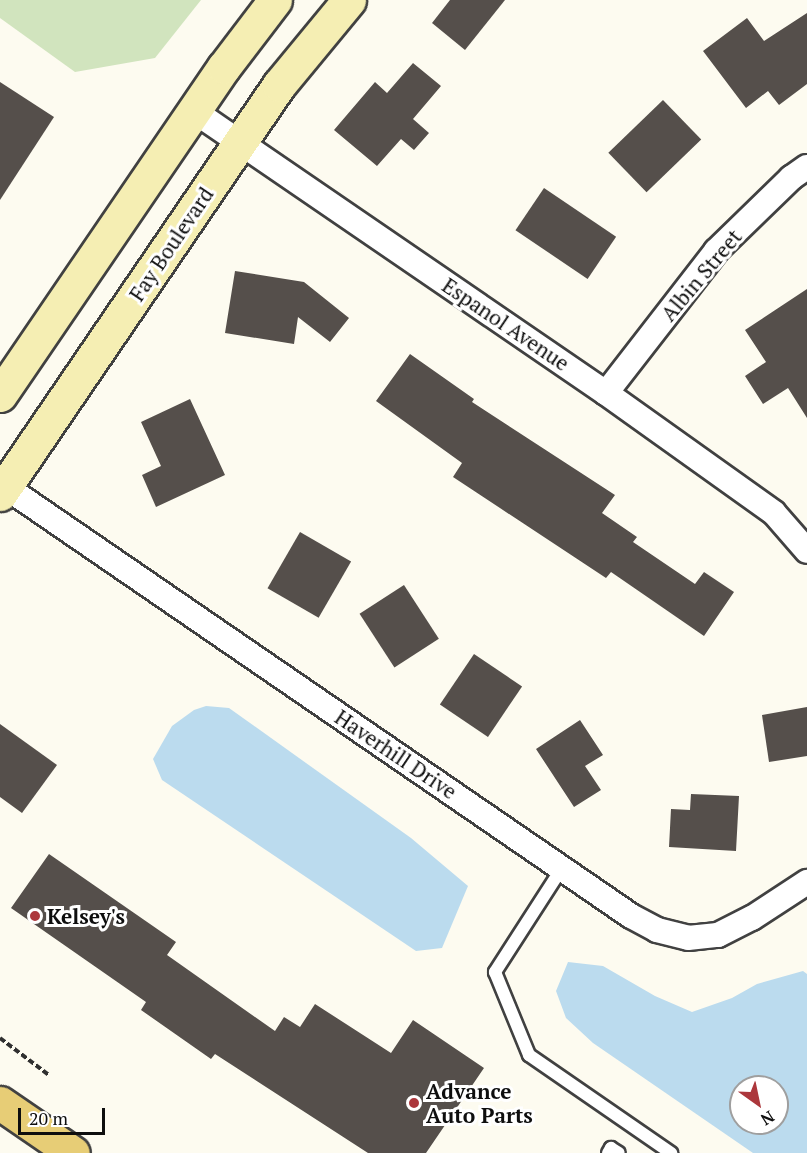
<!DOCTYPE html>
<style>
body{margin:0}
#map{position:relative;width:807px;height:1153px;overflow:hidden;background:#fdfbf0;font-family:"PT Serif",serif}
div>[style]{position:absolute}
.green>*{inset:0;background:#d1e4be}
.water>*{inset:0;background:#bbdbee}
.building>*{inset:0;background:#554f4b;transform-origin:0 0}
.path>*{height:4px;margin-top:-2px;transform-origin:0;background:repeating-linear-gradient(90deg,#303030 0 6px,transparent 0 9px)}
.roads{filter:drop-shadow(2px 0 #414141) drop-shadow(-2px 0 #414141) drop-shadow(0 2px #414141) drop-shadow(0 -2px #414141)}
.service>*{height:12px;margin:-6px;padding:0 6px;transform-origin:6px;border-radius:6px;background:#fff}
.minor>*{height:24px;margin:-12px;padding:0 12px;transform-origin:12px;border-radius:12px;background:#fff}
.secondary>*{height:33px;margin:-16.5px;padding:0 16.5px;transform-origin:16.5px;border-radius:16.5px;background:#f5eeb3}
.primary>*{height:33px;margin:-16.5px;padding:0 16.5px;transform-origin:16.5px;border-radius:16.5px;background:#e7cd76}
.dots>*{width:16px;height:16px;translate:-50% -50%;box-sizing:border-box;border:3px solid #fff;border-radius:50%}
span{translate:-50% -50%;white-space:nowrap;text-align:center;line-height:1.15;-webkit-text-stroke:6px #fff;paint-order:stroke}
.street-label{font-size:21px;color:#0e0e0e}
.poi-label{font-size:21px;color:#0e0e0e;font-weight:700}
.left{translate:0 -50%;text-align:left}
.north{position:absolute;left:729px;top:1075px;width:60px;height:60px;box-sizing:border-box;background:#fff;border:2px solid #9f9f9f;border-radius:50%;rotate:147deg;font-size:16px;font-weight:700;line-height:24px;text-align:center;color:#0e0e0e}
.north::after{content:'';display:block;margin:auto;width:21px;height:27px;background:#ac373c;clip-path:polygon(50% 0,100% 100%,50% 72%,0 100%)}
.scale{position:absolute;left:18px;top:1108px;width:87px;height:27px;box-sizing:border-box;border:3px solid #0e0e0e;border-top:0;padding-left:8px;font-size:18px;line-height:21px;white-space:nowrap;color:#0e0e0e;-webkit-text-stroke:4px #fff;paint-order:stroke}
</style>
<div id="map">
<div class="green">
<div style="clip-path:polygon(0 0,201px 0,155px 58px,75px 72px,0 18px)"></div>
</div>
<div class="water">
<div style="clip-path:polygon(206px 706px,229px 708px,411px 838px,468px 886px,442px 948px,416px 951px,162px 780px,153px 759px,172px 726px,194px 710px)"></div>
<div style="clip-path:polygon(evenodd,568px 962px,603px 966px,655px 996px,692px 1012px,732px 998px,757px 984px,803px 971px,807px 974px,807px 1153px,753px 1153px,593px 1043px,566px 1018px,556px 991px,568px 962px,741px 1087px,777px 1087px,777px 1123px,741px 1123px,741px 1087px)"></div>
</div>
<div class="building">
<div style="clip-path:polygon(450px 0,505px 0,465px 50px,432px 23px)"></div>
<div style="clip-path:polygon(807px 13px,807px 84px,779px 105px,768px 91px,746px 108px,703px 51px,747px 18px,764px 41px)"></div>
<div style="clip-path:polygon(413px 63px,441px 86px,413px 119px,429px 133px,414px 150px,401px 139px,377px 166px,334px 130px,375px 82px,387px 93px)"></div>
<div style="clip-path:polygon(0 82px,54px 117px,0 200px)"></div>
<div style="left:663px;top:100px;width:55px;height:76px;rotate:46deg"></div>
<div style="left:544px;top:188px;width:87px;height:51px;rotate:34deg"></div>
<div style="clip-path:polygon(235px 271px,304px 282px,349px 318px,330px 342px,298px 317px,294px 344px,225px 333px)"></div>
<div style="clip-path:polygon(807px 289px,807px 418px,788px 388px,763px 404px,745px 376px,766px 362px,745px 330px)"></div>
<div style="clip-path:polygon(410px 354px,474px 399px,472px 402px,615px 495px,602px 513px,637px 537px,633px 542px,695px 584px,704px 572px,734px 592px,704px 636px,611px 572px,606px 578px,453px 477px,462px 463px,376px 401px)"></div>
<div style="clip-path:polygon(190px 399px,225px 475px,156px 507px,142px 475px,161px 466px,141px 422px)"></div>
<div style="left:300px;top:532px;width:59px;height:65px;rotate:30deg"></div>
<div style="left:404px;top:585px;width:64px;height:53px;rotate:57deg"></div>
<div style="left:474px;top:654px;width:58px;height:61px;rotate:34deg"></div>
<div style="clip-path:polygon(807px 707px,807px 756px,769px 762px,762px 715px)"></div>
<div style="clip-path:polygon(580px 720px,603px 755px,585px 766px,601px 790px,574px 807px,536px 749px)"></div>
<div style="clip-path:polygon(0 724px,57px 765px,22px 813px,0 797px)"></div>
<div style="clip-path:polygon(691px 794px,739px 796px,736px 851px,669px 847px,671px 809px,690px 810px)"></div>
<div style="clip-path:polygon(49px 854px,176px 942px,167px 955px,275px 1031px,284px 1017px,300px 1027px,315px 1004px,391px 1053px,413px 1020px,484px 1068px,426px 1153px,368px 1153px,215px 1054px,211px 1059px,141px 1010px,146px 1002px,11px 908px)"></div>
</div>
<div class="path">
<div style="left:0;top:1038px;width:61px;rotate:37.1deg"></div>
</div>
<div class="roads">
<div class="service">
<div style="left:562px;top:868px;width:124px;rotate:122.8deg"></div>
<div style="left:495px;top:972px;width:90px;rotate:67.7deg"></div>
<div style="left:529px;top:1055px;width:173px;rotate:34.6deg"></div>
<div style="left:608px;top:1153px;width:6px;rotate:-59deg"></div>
<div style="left:611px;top:1148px;width:9px;rotate:32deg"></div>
</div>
<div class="minor">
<div style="left:194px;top:111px;width:499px;rotate:34.4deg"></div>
<div style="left:606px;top:393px;width:206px;rotate:35.5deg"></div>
<div style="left:774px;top:513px;width:50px;rotate:49deg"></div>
<div style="left:606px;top:393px;width:180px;rotate:-52.2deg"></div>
<div style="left:716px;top:251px;width:105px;rotate:-44.2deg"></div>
<div style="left:791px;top:178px;width:19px;rotate:-35deg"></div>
<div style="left:0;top:483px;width:765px;rotate:34.46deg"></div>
<div style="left:631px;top:916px;width:30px;rotate:28deg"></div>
<div style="left:657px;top:930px;width:32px;rotate:14deg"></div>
<div style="left:688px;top:938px;width:30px;rotate:-6deg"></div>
<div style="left:718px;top:935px;width:38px;rotate:-27deg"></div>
<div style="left:752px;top:918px;width:66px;rotate:-33.2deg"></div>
</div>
<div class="secondary">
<div style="left:0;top:395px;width:397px;rotate:-55.7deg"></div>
<div style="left:224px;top:67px;width:84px;rotate:-52.7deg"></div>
<div style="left:0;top:494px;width:495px;rotate:-55.7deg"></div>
<div style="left:279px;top:85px;width:110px;rotate:-50.5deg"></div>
</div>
<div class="primary">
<div style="left:0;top:1103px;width:88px;rotate:34.4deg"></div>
</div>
</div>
<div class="dots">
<div style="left:35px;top:916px;background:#ac373c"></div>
<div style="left:414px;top:1103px;background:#ac373c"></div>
</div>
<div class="street-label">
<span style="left:171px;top:244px;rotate:-56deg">Fay Boulevard</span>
<span style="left:701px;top:275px;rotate:-50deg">Albin Street</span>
<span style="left:506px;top:324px;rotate:34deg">Espanol Avenue</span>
<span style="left:396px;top:754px;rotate:34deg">Haverhill Drive</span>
</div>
<div class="poi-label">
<span class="left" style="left:47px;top:916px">Kelsey's</span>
<span class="left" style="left:426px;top:1103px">Advance<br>Auto Parts</span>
</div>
<div class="north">N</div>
<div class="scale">20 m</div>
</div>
